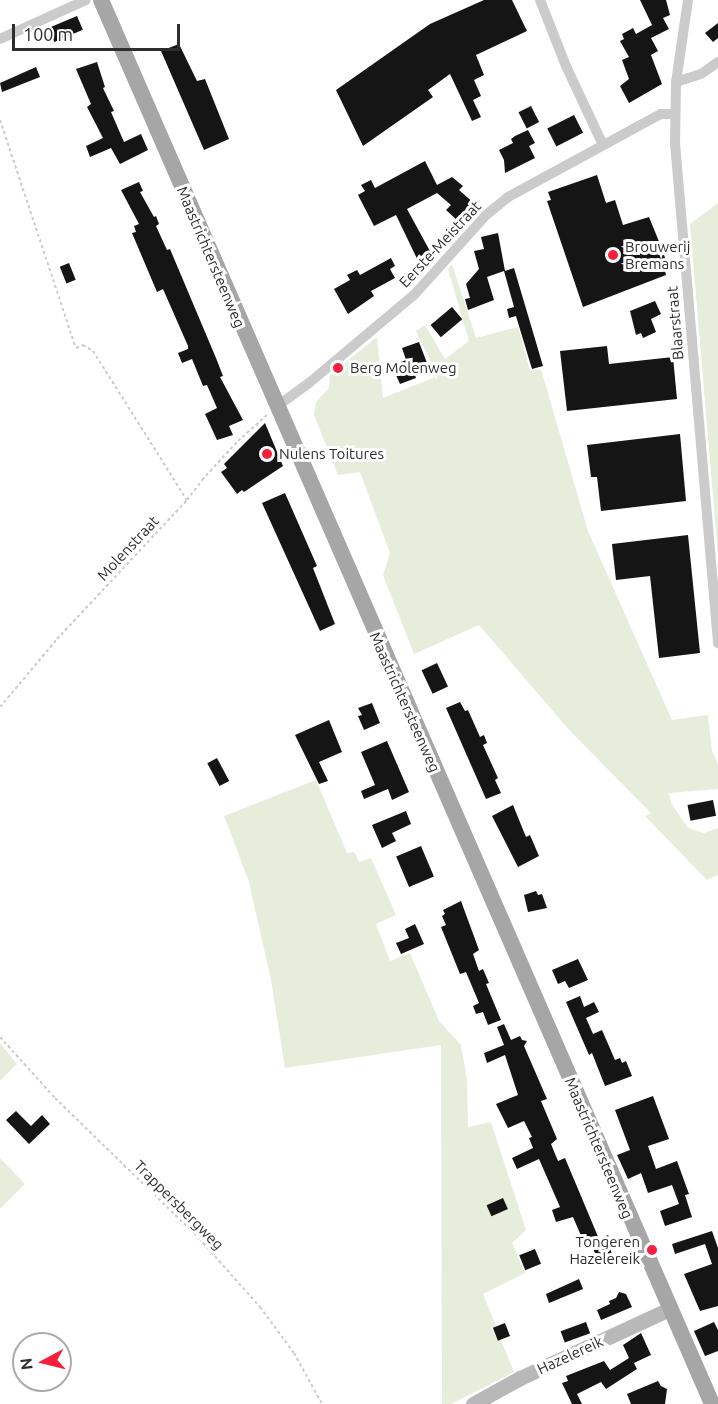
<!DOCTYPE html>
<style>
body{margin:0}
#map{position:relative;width:718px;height:1404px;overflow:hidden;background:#fff;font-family:Ubuntu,sans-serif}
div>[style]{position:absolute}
.green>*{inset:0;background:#e6eddb}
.building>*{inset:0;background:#151515;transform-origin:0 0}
.path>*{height:2px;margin-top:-1px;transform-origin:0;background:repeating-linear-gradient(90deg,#cbcbcb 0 3px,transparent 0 6px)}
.street>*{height:10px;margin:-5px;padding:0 5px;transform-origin:5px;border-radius:5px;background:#cbcbcb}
.secondary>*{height:15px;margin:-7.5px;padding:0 7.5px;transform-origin:7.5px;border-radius:7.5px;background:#b8b8b8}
.primary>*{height:16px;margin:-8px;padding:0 8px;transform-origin:8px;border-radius:8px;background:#a6a6a6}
.dots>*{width:16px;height:16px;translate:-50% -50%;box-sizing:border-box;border:3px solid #fff;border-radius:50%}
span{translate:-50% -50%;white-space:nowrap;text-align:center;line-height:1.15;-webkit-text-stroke:6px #fff;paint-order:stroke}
.street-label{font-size:15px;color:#2e2e2e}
.poi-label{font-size:15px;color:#2e2e2e}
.left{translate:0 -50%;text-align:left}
.right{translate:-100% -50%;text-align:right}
.north{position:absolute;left:12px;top:1332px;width:60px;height:60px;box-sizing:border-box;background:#fff;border:2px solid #ababab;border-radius:50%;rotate:263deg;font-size:16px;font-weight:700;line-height:24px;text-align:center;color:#2e2e2e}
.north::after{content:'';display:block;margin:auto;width:21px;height:27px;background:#f6203d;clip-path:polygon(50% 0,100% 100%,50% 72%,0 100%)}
.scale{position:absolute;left:12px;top:24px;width:168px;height:27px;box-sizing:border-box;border:3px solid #2e2e2e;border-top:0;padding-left:8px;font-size:18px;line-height:21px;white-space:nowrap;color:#2e2e2e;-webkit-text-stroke:4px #fff;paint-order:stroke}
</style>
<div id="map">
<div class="green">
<div style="clip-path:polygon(718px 203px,718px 555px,690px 224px)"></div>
<div style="clip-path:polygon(452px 264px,476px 338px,518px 327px,530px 371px,541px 369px,588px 531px,672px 720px,708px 715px,712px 751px,718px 764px,718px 789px,669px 793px,671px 803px,688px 828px,704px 833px,718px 828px,718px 875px,707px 880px,645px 816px,651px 813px,570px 731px,479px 625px,414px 654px,383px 575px,390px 553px,360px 472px,338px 475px,314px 415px,316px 402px,329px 388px,330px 375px,377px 337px,383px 398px,438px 376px,416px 331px,425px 325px,445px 359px,469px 341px,448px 269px)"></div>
<div style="clip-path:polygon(316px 780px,347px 853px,354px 852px,359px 862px,371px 858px,396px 915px,376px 924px,390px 961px,410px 953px,439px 1021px,461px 1045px,467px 1080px,468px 1127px,491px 1122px,526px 1230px,512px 1243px,525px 1273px,483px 1294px,496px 1326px,492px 1328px,497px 1340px,501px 1340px,514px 1372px,451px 1404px,442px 1404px,441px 1045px,285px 1068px,271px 980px,249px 882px,224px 816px)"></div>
<div style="clip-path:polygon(0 1043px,17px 1064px,0 1081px)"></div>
<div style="clip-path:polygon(0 1158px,25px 1184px,0 1209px)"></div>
</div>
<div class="building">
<div style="clip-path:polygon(484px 0,512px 0,527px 31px,476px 55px,484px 75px,474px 80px,481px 96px,473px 100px,481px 117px,472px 121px,450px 74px,428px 90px,433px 97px,363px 146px,336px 90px,430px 24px)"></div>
<div style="clip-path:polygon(640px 0,666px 0,670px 15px,663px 18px,669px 29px,651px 38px,658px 51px,651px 55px,662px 84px,629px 103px,620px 86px,629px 79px,622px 60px,629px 57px,620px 41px,624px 39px,622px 34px,633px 28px,636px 34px,652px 25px)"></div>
<div style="left:77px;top:16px;width:15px;height:31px;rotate:67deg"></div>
<div style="clip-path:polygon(718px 23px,718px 38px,713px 42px,705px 33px)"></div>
<div style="clip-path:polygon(179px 44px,197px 81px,205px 79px,229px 139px,204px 150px,161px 51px)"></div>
<div style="clip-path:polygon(97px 62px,105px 87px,103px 88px,114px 111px,111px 112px,124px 142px,141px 134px,148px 150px,120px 164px,111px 148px,90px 157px,86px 146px,103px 138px,87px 107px,91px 104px,76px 69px)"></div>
<div style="clip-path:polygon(36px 67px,40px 77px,2px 92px,0 83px)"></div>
<div style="left:531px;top:106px;width:18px;height:14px;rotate:63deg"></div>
<div style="left:574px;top:115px;width:20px;height:30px;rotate:63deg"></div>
<div style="clip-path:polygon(528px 130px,535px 143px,529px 146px,535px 158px,505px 173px,504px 160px,499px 150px,513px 143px,511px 139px,515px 136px)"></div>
<div style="clip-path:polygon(425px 161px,437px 185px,452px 177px,463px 186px,459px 190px,475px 204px,459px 222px,446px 210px,451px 205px,437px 193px,407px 209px,431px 253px,433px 261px,421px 267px,396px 215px,374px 226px,358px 195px,365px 191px,361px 185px,371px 180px,375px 188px)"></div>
<div style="clip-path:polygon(597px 175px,606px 203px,615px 200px,623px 225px,649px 217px,669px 266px,664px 267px,666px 275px,583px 307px,547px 201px,551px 200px,548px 192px)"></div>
<div style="clip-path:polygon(139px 182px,143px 191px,140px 192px,154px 217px,156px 216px,159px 224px,156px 226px,167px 250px,170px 249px,216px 358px,223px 376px,220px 377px,243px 420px,229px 426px,233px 435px,217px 440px,205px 414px,217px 408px,207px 385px,203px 386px,192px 359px,182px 363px,178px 353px,188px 349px,188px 346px,163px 289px,157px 292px,132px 233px,136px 232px,134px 226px,139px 224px,121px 190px)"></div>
<div style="clip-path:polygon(498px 233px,505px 271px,514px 268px,543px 366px,532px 369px,516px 316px,509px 318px,507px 309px,514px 307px,504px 271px,487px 277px,494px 300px,468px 310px,465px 299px,470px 298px,466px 284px,479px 269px,474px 251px,484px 249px,481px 237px)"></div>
<div style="clip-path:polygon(391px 258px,395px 266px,390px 269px,395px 278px,371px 291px,374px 296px,348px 314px,334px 289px,350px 280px,347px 275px,357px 270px,360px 275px)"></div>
<div style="left:69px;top:263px;width:18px;height:10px;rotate:68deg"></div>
<div style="clip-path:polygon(655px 301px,661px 314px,651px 319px,656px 332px,643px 338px,641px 333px,636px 335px,630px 311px)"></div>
<div style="left:452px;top:307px;width:16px;height:28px;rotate:50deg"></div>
<div style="clip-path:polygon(419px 342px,427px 363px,413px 369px,416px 378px,400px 384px,396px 375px,405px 372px,401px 362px,406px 360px,402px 348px)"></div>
<div style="clip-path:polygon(607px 346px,609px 364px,673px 357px,677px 399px,567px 411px,560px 351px)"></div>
<div style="clip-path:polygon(265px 423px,283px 466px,244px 492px,242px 490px,237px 494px,221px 472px,227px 468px,224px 464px)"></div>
<div style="clip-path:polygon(680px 434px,686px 501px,601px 511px,597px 477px,591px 477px,587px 445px)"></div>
<div style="clip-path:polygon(285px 493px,317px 566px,313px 568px,335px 624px,320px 631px,262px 503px)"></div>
<div style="clip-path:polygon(688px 535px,700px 653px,659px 658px,650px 576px,616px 580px,612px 544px)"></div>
<div style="left:437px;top:663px;width:26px;height:17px;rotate:65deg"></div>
<div style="clip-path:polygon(460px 702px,465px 711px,468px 710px,480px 737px,484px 735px,487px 743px,483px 745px,498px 778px,495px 780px,501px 793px,486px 799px,446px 708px)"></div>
<div style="clip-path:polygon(372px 703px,380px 723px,364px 730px,358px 716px,362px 715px,358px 708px)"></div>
<div style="clip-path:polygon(329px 720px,342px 752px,319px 762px,328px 781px,319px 784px,295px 735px)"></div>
<div style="clip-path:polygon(387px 741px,409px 792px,392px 800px,388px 789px,364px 799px,361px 791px,375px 785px,361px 752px)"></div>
<div style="left:217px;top:758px;width:26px;height:11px;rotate:62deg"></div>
<div style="left:713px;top:800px;width:16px;height:26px;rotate:79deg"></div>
<div style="clip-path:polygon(513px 805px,526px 837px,530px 835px,539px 856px,518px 867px,492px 816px)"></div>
<div style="clip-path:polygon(406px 811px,411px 824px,392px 833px,396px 841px,382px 848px,372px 825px)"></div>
<div style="left:421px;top:846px;width:33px;height:27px;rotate:67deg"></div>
<div style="clip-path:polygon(536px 891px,538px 895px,542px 894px,547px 908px,528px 912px,524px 895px)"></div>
<div style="clip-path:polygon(461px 901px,479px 950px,473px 954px,479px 971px,483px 969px,489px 983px,486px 984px,501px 1020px,488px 1025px,483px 1012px,476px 1014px,473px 1006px,479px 1003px,466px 972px,460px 974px,441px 927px,446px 925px,442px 916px,445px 914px,443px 910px)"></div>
<div style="clip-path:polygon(415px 924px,424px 944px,401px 954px,396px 943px,409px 938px,405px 929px)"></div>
<div style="clip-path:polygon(578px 959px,588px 980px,569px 988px,565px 981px,558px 984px,552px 970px)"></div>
<div style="clip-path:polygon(580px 996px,584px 1007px,594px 1002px,599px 1012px,586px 1018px,593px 1034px,602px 1030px,615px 1060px,620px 1058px,622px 1063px,626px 1061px,632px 1076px,605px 1086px,592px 1053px,589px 1055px,566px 1002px)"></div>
<div style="clip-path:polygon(504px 1024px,511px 1040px,520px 1036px,522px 1040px,527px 1041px,524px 1046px,547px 1099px,541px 1101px,557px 1139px,551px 1144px,558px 1161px,565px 1158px,599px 1239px,608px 1235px,612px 1244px,609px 1245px,613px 1258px,599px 1263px,588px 1236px,582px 1238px,573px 1217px,556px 1222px,552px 1210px,560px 1207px,539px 1159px,517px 1169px,512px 1158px,533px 1148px,529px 1138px,532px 1137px,524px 1121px,508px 1128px,496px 1104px,518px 1095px,505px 1055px,487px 1063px,484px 1053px,504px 1045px,497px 1027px)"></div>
<div style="clip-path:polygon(653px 1096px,669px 1139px,648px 1146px,656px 1169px,677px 1161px,689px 1194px,685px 1195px,692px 1217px,665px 1226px,660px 1211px,679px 1204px,672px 1185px,648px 1193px,641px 1173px,628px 1179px,617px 1155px,630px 1150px,615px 1110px)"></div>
<div style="clip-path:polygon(16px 1111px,31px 1126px,42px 1115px,50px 1124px,29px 1144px,6px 1120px)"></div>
<div style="left:503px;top:1198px;width:12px;height:18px;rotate:66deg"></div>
<div style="clip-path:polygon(712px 1231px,718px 1248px,718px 1306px,700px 1311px,684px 1274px,712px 1264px,705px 1244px,675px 1254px,672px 1244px)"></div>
<div style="left:535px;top:1249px;width:16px;height:17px;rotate:68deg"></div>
<div style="clip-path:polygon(579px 1279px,583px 1289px,549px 1303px,546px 1294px)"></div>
<div style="clip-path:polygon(619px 1292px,626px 1294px,632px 1307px,601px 1320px,597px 1310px,610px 1304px,609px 1301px,616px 1298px)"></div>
<div style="left:586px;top:1322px;width:12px;height:27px;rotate:70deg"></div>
<div style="clip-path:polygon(714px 1322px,718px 1330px,718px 1351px,705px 1356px,694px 1331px)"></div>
<div style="left:505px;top:1323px;width:14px;height:13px;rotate:69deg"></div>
<div style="clip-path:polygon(641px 1333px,651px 1355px,634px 1363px,637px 1369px,606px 1389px,601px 1382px,577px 1394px,582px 1404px,572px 1404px,562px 1383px,568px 1381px,566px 1376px,604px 1361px,610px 1370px,629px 1358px,623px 1345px)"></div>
<div style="clip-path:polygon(658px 1381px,661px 1386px,667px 1389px,665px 1404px,631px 1404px,627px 1394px)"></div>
</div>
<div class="path">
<div style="left:0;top:120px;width:240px;rotate:71.6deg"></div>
<div style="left:76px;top:348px;width:8px;rotate:-23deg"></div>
<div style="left:83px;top:345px;width:12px;rotate:31deg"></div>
<div style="left:93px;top:351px;width:176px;rotate:57.8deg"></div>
<div style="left:0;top:707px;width:89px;rotate:-50deg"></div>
<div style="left:57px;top:639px;width:190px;rotate:-46.9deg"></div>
<div style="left:187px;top:500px;width:25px;rotate:-53deg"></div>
<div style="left:202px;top:480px;width:53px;rotate:-47.3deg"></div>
<div style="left:238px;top:441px;width:39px;rotate:-42deg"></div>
<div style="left:0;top:1037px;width:82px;rotate:48deg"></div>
<div style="left:55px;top:1098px;width:195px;rotate:44.2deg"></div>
<div style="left:195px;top:1234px;width:98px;rotate:48.3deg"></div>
<div style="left:260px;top:1307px;width:57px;rotate:53.5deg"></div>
<div style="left:294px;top:1353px;width:58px;rotate:61.2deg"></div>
</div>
<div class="street">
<div style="left:540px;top:0;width:71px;rotate:68.5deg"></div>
<div style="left:566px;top:66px;width:87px;rotate:64.9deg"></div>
<div style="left:688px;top:0;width:83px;rotate:98.3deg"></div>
<div style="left:676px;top:82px;width:61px;rotate:90.9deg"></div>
<div style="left:675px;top:143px;width:502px;rotate:85.08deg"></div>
<div style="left:0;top:39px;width:94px;rotate:-24.4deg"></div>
<div style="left:676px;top:82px;width:26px;rotate:-18deg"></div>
<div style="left:701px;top:74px;width:21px;rotate:-35deg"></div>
<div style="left:276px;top:407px;width:41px;rotate:-36deg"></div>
<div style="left:309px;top:383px;width:137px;rotate:-40deg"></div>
<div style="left:414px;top:295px;width:108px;rotate:-48deg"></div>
<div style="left:486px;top:215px;width:28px;rotate:-39deg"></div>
<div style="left:508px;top:197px;width:174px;rotate:-28.5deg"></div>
<div style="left:661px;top:114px;width:14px"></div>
</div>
<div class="secondary">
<div style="left:473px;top:1404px;width:54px;rotate:-29deg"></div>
<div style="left:520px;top:1378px;width:164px;rotate:-24.8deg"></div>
</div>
<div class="primary">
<div style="left:101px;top:0;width:1531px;rotate:66.48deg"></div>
</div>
<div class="dots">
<div style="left:613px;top:255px;background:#f6203d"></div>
<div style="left:338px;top:368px;background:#f6203d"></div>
<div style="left:267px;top:454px;background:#f6203d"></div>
<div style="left:652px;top:1250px;background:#f6203d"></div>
</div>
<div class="street-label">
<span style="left:440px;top:244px;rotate:-47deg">Eerste-Meistraat</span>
<span style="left:211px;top:257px;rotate:67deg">Maastrichtersteenweg</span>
<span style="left:675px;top:323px;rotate:-95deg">Blaarstraat</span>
<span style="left:128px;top:548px;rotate:-47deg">Molenstraat</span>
<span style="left:405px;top:702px;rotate:66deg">Maastrichtersteenweg</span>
<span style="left:599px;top:1148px;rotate:67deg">Maastrichtersteenweg</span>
<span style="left:179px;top:1205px;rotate:45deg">Trappersbergweg</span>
<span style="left:570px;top:1355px;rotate:-25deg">Hazelereik</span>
</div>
<div class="poi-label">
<span class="left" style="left:625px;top:255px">Brouwerij<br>Bremans</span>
<span class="left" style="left:350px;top:368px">Berg Molenweg</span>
<span class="left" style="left:279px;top:454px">Nulens Toitures</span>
<span class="right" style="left:640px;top:1250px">Tongeren<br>Hazelereik</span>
</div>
<div class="north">N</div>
<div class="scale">100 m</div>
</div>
